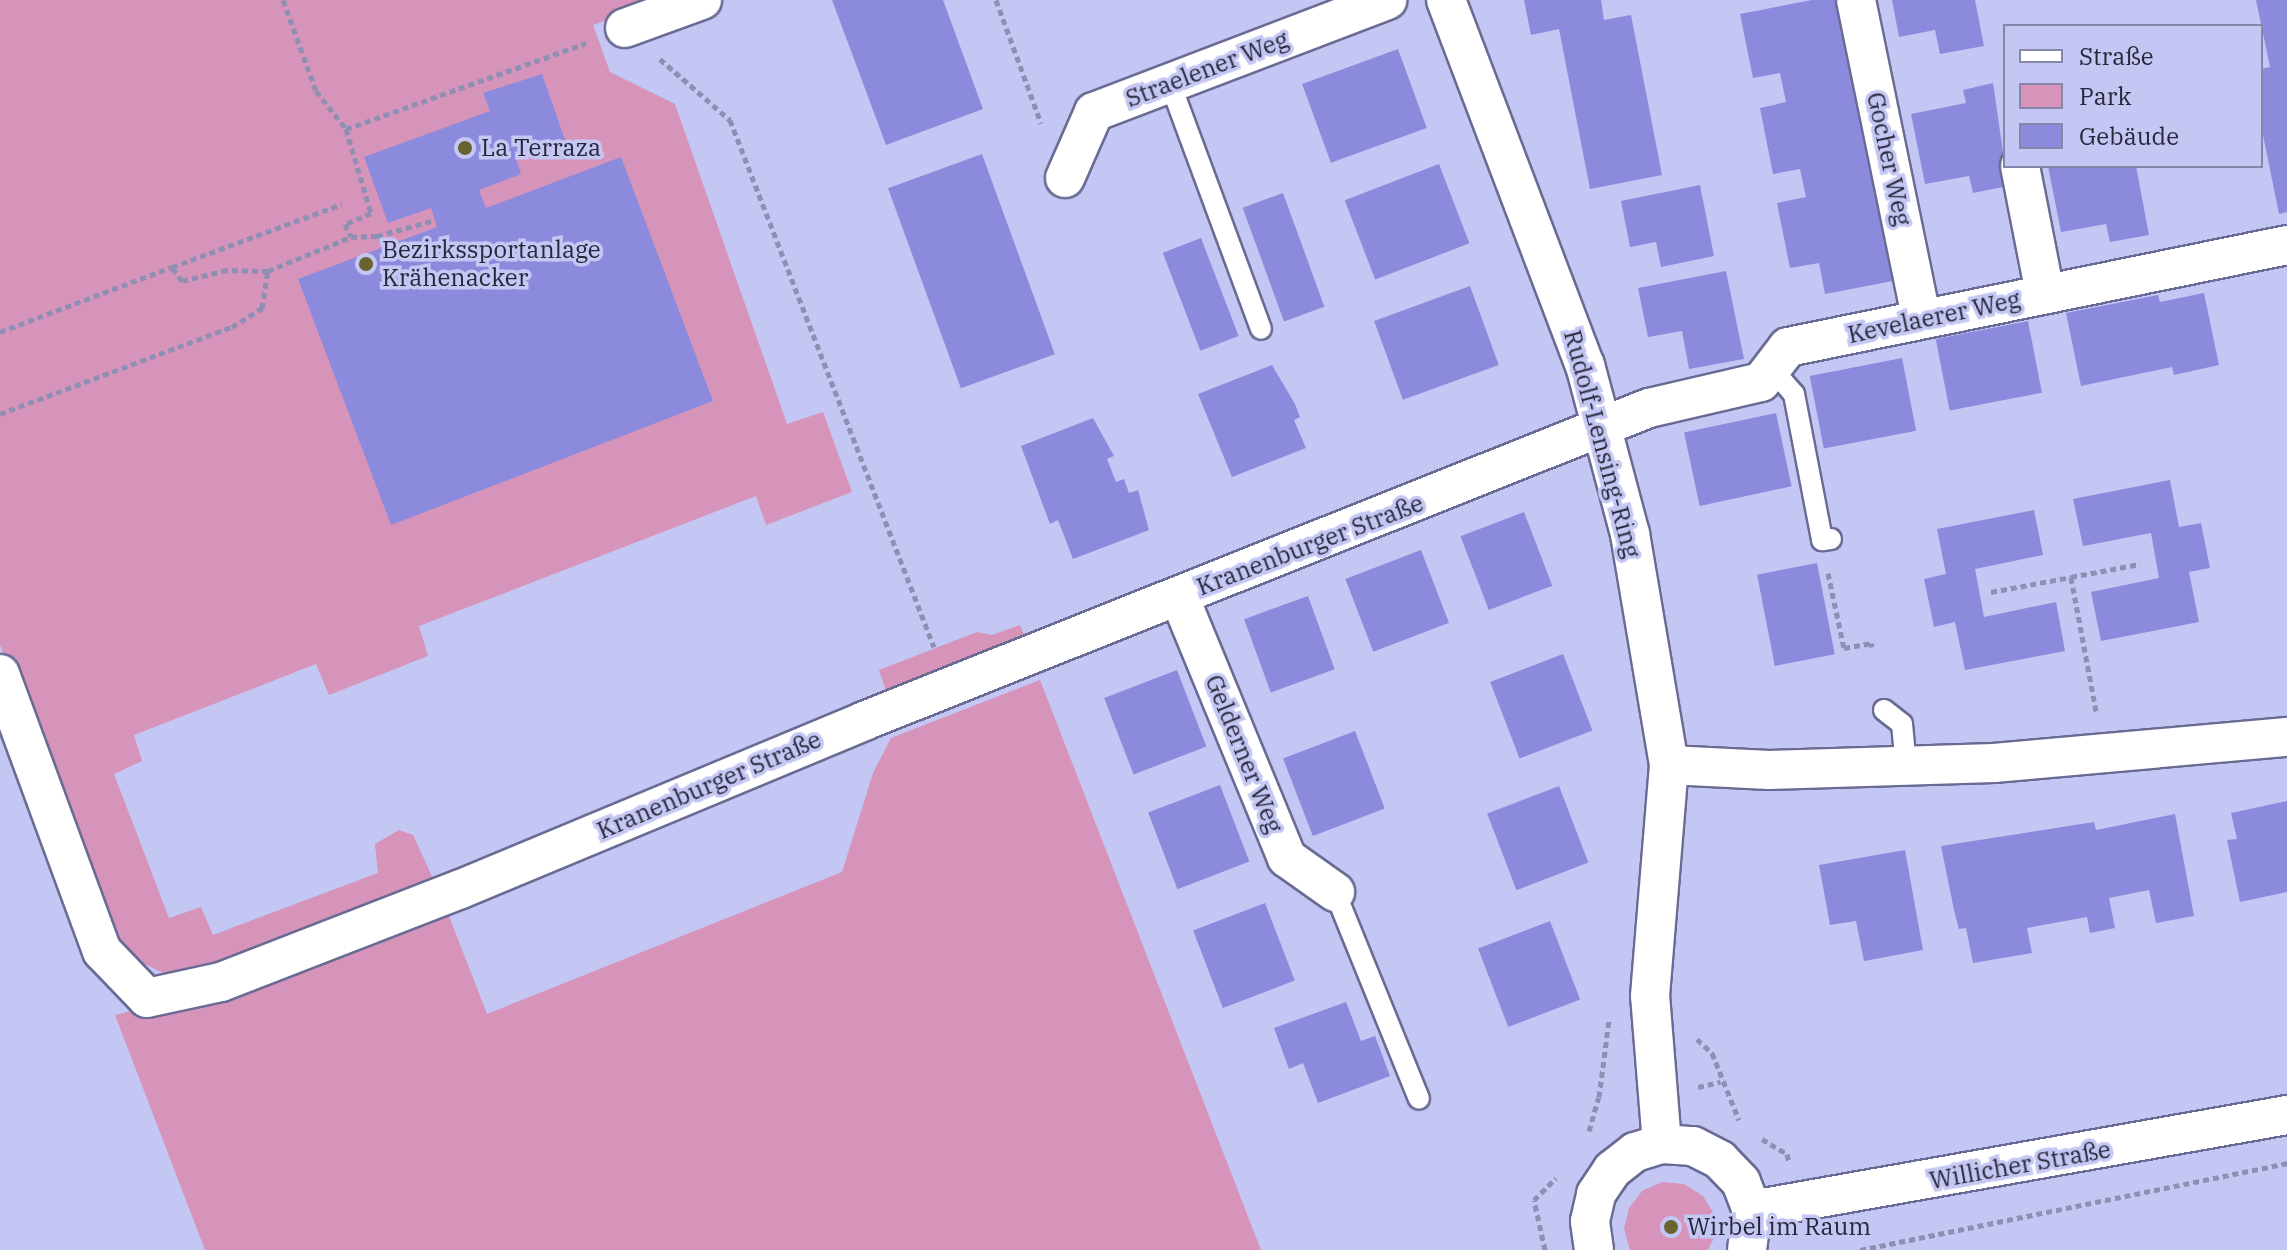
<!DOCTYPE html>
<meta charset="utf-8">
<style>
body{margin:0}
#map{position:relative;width:2287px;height:1250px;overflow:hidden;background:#c4c6f3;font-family:"IBM Plex Serif",serif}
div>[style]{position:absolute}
.green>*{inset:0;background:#d694ba}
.building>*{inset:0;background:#8c8adc;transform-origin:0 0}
.path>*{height:5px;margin-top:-2.5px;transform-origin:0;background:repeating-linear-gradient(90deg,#8e8fb2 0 6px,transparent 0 10px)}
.roads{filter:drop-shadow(2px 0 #6a6b94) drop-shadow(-2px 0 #6a6b94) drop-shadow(0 2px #6a6b94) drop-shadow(0 -2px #6a6b94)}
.lane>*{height:20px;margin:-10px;padding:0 10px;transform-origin:10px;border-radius:10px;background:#fff}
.street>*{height:38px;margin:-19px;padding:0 19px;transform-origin:19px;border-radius:19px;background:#fff}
.dots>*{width:22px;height:22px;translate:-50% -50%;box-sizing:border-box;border:4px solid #c4c6f3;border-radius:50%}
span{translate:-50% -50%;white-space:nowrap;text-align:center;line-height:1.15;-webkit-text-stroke:7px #c4c6f3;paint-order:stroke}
.street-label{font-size:24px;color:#272739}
.poi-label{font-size:24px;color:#272739}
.left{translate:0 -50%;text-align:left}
.legend{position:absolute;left:2003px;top:24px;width:260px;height:144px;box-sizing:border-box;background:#c4c6f3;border:2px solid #8586a9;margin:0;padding:10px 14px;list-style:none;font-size:24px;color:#272739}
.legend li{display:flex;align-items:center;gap:16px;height:40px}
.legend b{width:40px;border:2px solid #8586a9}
</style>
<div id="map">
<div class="green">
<div style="clip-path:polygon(0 0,662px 0,593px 25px,610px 72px,675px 104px,787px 424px,823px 412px,852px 492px,766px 525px,756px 496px,419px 626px,428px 656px,329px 695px,316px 664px,134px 735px,142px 761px,114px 774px,169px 918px,201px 907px,213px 935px,378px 873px,375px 844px,399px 830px,413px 835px,436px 885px,176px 979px,134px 959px,117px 935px,0 645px)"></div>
<div style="clip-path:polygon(1020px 625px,1025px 637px,886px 691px,879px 670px,977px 632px,992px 635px)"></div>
<div style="clip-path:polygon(1040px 680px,1261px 1250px,205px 1250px,115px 1015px,206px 993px,447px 911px,487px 1014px,842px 872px,873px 773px,891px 738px)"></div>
<div style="clip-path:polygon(1662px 1182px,1684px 1184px,1703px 1196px,1714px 1214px,1715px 1236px,1708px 1250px,1630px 1250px,1624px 1229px,1629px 1208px,1642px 1191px)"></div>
</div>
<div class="building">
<div style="clip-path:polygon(832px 0,943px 0,983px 109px,886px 145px)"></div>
<div style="clip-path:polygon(1524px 0,1601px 0,1604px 20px,1631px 15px,1662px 175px,1590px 189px,1559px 29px,1531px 35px)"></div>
<div style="clip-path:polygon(1812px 0,1837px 0,1893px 281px,1825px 294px,1819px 263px,1790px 268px,1777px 203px,1806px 197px,1800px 169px,1773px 174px,1760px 108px,1786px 102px,1780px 73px,1753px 78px,1740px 14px)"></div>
<div style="clip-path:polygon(1892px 0,1975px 0,1984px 46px,1940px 54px,1935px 30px,1899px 37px)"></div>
<div style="clip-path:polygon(2256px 0,2287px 0,2287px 212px,2279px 214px,2261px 125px,2261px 69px,2270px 67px)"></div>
<div style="left:1398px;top:49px;width:84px;height:102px;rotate:70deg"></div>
<div style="clip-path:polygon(542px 74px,565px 140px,516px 159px,521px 174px,479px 190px,486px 208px,621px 157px,713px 401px,391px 525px,298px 279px,437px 227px,431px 208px,388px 223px,364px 157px,490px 111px,483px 93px)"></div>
<div style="clip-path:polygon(1993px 83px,2005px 166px,2013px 185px,1973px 193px,1969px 176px,1925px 184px,1911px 114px,1966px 103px,1963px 90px)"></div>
<div style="left:982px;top:154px;width:213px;height:100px;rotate:70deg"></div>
<div style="left:1439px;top:164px;width:85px;height:101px;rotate:69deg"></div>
<div style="clip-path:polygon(2048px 166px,2136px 166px,2149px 235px,2110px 242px,2106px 224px,2061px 232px)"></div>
<div style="clip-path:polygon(1700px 185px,1714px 256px,1661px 267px,1656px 242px,1630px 247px,1621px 201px)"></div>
<div style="left:1283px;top:193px;width:121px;height:43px;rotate:70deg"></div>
<div style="left:1201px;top:238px;width:105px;height:41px;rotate:69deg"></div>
<div style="clip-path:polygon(1726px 271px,1744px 359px,1689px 369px,1682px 331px,1648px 337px,1638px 288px)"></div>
<div style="left:1470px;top:286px;width:84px;height:102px;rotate:70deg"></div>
<div style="clip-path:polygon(2204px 293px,2219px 365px,2174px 375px,2172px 367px,2081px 386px,2066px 313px,2158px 295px,2160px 302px)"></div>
<div style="left:2028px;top:321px;width:73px;height:94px;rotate:79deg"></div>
<div style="left:1902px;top:358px;width:74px;height:94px;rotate:79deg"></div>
<div style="clip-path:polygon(1272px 365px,1295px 404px,1300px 417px,1294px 420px,1306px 448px,1232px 477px,1198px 394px)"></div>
<div style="left:1776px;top:413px;width:75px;height:94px;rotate:78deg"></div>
<div style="clip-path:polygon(1093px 418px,1114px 456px,1107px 459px,1116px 482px,1124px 479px,1129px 493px,1138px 490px,1149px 530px,1073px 559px,1058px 520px,1050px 524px,1021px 446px)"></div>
<div style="clip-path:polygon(2170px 480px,2179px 527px,2201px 523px,2210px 568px,2189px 572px,2199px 622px,2101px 641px,2091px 592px,2159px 578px,2151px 533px,2083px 546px,2073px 499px)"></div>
<div style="clip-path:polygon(2034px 510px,2043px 555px,1975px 569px,1984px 617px,2056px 602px,2065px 651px,1965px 670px,1955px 622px,1934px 627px,1924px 579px,1946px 574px,1937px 529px)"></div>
<div style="left:1524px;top:512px;width:79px;height:68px;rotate:69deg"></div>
<div style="left:1421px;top:550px;width:78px;height:81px;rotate:69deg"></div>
<div style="left:1817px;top:563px;width:93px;height:61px;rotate:79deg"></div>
<div style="left:1308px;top:596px;width:78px;height:68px;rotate:70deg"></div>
<div style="left:1563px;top:654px;width:82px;height:78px;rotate:69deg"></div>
<div style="left:1177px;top:670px;width:82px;height:78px;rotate:69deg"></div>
<div style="left:1355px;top:731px;width:83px;height:77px;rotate:69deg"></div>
<div style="left:1220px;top:785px;width:82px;height:77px;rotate:69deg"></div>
<div style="left:1559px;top:786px;width:82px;height:77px;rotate:69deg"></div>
<div style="clip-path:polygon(2287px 801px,2287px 892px,2240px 902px,2227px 840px,2237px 839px,2231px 813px)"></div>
<div style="clip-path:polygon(2175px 814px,2194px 916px,2156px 923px,2149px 890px,2109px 898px,2115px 928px,2090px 933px,2087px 917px,2027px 928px,2032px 953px,1973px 963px,1966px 928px,1959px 929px,1954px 910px,1941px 846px,2094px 822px,2096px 830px)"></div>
<div style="clip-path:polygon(1905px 850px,1923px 950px,1864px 961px,1856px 921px,1830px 925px,1819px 865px)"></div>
<div style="left:1265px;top:903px;width:83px;height:77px;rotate:69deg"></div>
<div style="left:1550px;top:921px;width:84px;height:77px;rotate:69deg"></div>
<div style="clip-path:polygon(1346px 1002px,1361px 1041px,1375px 1036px,1390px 1076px,1318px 1103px,1303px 1063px,1289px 1069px,1274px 1028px)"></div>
</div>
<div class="path">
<div style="left:283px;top:0;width:97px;rotate:70.1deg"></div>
<div style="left:316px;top:91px;width:48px;rotate:51.7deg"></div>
<div style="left:346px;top:129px;width:88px;rotate:73.4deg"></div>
<div style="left:371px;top:213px;width:28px;rotate:157deg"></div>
<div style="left:345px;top:224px;width:14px;rotate:65deg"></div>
<div style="left:996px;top:0;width:131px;rotate:69.9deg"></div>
<div style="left:660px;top:59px;width:93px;rotate:41.1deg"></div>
<div style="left:730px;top:120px;width:565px;rotate:68.84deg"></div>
<div style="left:346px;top:129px;width:255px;rotate:-19.7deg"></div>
<div style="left:268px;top:271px;width:41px;rotate:-178.6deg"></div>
<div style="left:227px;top:270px;width:46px;rotate:166.3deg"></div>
<div style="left:182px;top:281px;width:17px;rotate:-126deg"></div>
<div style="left:172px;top:267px;width:181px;rotate:-20.3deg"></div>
<div style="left:0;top:332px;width:184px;rotate:-20.7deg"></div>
<div style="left:0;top:414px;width:248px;rotate:-20.6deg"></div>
<div style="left:232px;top:327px;width:36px;rotate:-32deg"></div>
<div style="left:262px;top:308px;width:37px;rotate:-81deg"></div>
<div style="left:268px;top:271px;width:90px;rotate:-22.3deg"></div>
<div style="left:351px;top:237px;width:26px;rotate:-2deg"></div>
<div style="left:377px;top:236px;width:60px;rotate:-15.4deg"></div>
<div style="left:1828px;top:573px;width:77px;rotate:78deg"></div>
<div style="left:1844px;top:648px;width:27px;rotate:-10deg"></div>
<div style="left:1871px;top:643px;width:4px;rotate:76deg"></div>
<div style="left:1991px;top:592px;width:81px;rotate:-10.6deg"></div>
<div style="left:2096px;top:711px;width:136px;rotate:-100.6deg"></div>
<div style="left:2071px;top:577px;width:70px;rotate:-10.7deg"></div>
<div style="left:1697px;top:1039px;width:21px;rotate:43deg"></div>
<div style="left:1712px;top:1053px;width:72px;rotate:68.1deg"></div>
<div style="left:1698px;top:1087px;width:23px;rotate:-13deg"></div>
<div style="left:1589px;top:1131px;width:35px;rotate:-74deg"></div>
<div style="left:1599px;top:1097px;width:78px;rotate:-82.6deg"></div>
<div style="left:1762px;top:1139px;width:29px;rotate:31deg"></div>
<div style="left:1787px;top:1154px;width:9px;rotate:77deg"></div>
<div style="left:1545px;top:1250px;width:51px;rotate:-102.4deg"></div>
<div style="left:1534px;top:1200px;width:31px;rotate:-45deg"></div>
<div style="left:1860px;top:1250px;width:436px;rotate:-11.5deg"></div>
</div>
<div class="roads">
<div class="lane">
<div style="left:1170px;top:83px;width:262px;rotate:69.7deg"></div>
<div style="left:1772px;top:369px;width:33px;rotate:49deg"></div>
<div style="left:1794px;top:394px;width:149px;rotate:79.1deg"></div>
<div style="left:1822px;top:540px;width:9px;rotate:-6deg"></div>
<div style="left:1884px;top:710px;width:23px;rotate:38deg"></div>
<div style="left:1902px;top:724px;width:42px;rotate:84.6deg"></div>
<div style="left:1335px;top:892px;width:223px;rotate:67.9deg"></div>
</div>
<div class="street">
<div style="left:1446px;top:0;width:391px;rotate:69.2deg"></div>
<div style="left:1585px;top:365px;width:175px;rotate:75.1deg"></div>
<div style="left:1630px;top:534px;width:234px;rotate:80.4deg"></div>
<div style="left:1669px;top:765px;width:100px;rotate:2.9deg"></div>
<div style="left:1769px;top:770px;width:225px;rotate:-1.8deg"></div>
<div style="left:1994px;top:763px;width:294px;rotate:-5.1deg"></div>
<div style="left:1856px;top:0;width:325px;rotate:78.4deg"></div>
<div style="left:625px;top:28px;width:82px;rotate:-20deg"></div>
<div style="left:2020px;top:166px;width:130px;rotate:78.9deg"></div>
<div style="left:1065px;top:178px;width:72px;rotate:-66.3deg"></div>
<div style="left:1094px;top:112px;width:314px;rotate:-20.9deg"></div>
<div style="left:1179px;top:596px;width:283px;rotate:67.6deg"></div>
<div style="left:1287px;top:858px;width:59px;rotate:35.3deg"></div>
<div style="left:0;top:674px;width:295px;rotate:69.8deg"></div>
<div style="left:102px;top:951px;width:65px;rotate:46.2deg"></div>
<div style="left:147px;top:998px;width:76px;rotate:-12.2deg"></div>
<div style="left:221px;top:982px;width:257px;rotate:-21.2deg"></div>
<div style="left:461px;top:889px;width:437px;rotate:-22.6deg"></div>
<div style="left:864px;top:721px;width:845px;rotate:-21.74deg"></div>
<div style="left:1649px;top:408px;width:115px;rotate:-13.1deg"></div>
<div style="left:1761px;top:382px;width:44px;rotate:-52.4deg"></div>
<div style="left:1788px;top:347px;width:509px;rotate:-11.55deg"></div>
<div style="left:1662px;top:1144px;width:148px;rotate:-94.6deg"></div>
<div style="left:1650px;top:996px;width:232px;rotate:-85.3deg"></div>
<div style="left:1752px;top:1210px;width:543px;rotate:-10.07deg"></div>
<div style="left:1594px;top:1250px;width:29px;rotate:-98deg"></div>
<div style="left:1590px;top:1221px;width:28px;rotate:-77deg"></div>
<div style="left:1596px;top:1194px;width:29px;rotate:-56deg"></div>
<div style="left:1612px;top:1170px;width:29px;rotate:-38deg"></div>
<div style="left:1635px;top:1152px;width:28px;rotate:-17deg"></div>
<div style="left:1662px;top:1144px;width:31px;rotate:4deg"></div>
<div style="left:1693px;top:1146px;width:30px;rotate:27deg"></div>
<div style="left:1720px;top:1160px;width:30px;rotate:46deg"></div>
<div style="left:1741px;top:1182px;width:30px;rotate:69deg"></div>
<div style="left:1752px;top:1210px;width:40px;rotate:97.1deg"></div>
</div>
</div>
<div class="dots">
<div style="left:465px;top:148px;background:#68632f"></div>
<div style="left:366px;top:264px;background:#68632f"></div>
<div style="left:1671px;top:1227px;background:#68632f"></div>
</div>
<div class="street-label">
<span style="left:1207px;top:69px;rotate:-21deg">Straelener Weg</span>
<span style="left:1889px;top:159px;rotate:78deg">Gocher Weg</span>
<span style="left:1934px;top:317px;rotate:-12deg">Kevelaerer Weg</span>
<span style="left:1602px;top:444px;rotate:75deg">Rudolf-Lensing-Ring</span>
<span style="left:1310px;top:545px;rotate:-21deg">Kranenburger Straße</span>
<span style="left:1244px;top:754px;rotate:68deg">Gelderner Weg</span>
<span style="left:709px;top:785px;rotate:-23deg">Kranenburger Straße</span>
<span style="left:2020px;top:1165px;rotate:-10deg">Willicher Straße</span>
</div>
<div class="poi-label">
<span class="left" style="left:481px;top:148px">La Terraza</span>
<span class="left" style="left:382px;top:264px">Bezirkssportanlage<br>Krähenacker</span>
<span class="left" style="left:1687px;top:1227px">Wirbel im Raum</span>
</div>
<ul class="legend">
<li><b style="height:10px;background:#fff"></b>Straße</li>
<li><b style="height:22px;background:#d694ba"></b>Park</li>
<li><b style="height:22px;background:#8c8adc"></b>Gebäude</li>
</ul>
</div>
